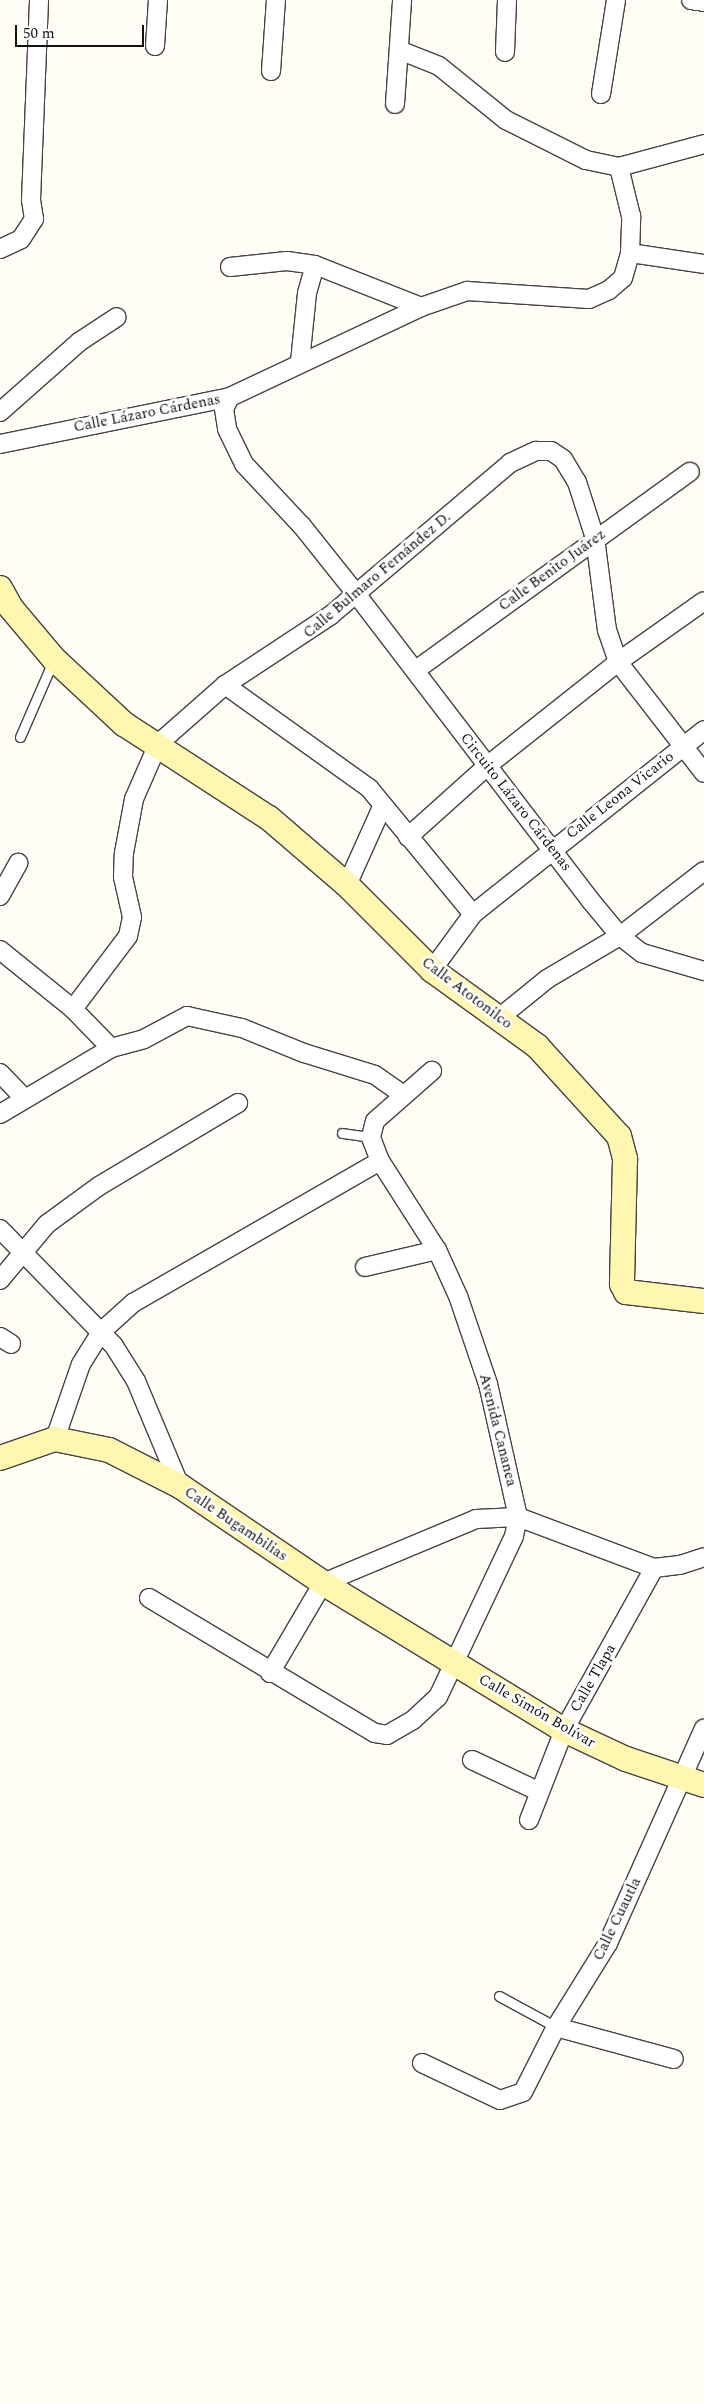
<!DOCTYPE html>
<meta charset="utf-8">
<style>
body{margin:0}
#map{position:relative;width:704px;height:2404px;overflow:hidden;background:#fffdf5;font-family:Spectral,serif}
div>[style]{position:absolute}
.roads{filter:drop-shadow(1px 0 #444) drop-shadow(-1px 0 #444) drop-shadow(0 1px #444) drop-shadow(0 -1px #444)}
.lane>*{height:9px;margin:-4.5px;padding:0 4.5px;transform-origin:4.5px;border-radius:4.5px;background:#fff}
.street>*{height:18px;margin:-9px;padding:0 9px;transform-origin:9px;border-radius:9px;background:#fff}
.secondary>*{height:24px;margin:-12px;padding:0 12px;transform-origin:12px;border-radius:12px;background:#fff6b0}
span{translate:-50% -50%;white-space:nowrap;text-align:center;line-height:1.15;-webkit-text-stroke:5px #fff;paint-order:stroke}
.street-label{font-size:15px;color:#111}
.scale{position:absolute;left:15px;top:25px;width:129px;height:22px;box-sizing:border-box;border:2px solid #111;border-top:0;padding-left:6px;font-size:15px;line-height:18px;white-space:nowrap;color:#111;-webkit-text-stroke:4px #fff;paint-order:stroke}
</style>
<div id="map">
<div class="roads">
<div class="lane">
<div style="left:20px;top:737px;width:83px;rotate:-66.5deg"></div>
<div style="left:342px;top:1133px;width:29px;rotate:8deg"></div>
<div style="left:499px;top:1996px;width:65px;rotate:28.5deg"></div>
</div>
<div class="street">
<div style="left:691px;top:0;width:13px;rotate:9deg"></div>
<div style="left:155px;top:46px;width:46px;rotate:-86.3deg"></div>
<div style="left:399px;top:50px;width:43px;rotate:21.8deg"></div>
<div style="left:439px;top:66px;width:86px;rotate:38.9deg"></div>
<div style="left:506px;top:120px;width:89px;rotate:26.6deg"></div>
<div style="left:586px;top:160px;width:34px;rotate:12deg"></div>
<div style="left:619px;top:167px;width:88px;rotate:-15.1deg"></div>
<div style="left:505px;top:52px;width:52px;rotate:-87.8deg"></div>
<div style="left:271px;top:71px;width:71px;rotate:-86deg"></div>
<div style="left:601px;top:94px;width:95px;rotate:-80.9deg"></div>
<div style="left:395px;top:104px;width:104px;rotate:-86.1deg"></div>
<div style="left:0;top:249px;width:23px;rotate:-25deg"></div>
<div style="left:21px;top:239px;width:24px;rotate:-57deg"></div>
<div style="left:34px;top:219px;width:19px;rotate:-99deg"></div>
<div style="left:31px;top:200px;width:200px;rotate:-87.7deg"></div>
<div style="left:630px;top:253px;width:75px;rotate:8.5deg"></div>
<div style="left:230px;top:267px;width:57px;rotate:-6deg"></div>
<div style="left:287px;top:261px;width:28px;rotate:8deg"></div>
<div style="left:315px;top:265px;width:114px;rotate:21.6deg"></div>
<div style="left:300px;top:362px;width:69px;rotate:-84.2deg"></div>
<div style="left:307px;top:293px;width:29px;rotate:-74deg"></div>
<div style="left:230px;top:397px;width:13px;rotate:117deg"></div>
<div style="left:224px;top:409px;width:20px;rotate:81deg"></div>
<div style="left:227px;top:429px;width:39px;rotate:64deg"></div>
<div style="left:244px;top:464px;width:85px;rotate:46.9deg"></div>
<div style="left:302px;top:526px;width:88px;rotate:51.4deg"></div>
<div style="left:357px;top:595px;width:385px;rotate:52.6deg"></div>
<div style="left:591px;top:901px;width:45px;rotate:50.4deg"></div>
<div style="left:620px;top:936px;width:28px;rotate:38deg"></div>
<div style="left:642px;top:953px;width:65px;rotate:16.2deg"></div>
<div style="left:0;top:412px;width:106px;rotate:-41.5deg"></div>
<div style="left:79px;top:342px;width:45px;rotate:-33.3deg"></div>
<div style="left:0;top:444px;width:235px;rotate:-11.5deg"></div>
<div style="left:230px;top:397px;width:211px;rotate:-25.2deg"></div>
<div style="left:421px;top:307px;width:49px;rotate:-19.2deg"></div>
<div style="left:467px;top:291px;width:122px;rotate:3.8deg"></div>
<div style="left:589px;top:299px;width:22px;rotate:-24deg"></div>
<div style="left:609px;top:290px;width:18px;rotate:-41deg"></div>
<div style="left:623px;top:278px;width:26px;rotate:-74deg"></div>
<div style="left:630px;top:253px;width:37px;rotate:-88deg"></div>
<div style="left:631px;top:216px;width:50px;rotate:-103.8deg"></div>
<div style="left:416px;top:670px;width:338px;rotate:-35.9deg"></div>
<div style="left:225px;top:685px;width:177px;rotate:35.6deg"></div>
<div style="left:369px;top:788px;width:163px;rotate:50.5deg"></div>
<div style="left:408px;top:837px;width:106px;rotate:-41.9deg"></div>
<div style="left:487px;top:766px;width:167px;rotate:-38.4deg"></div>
<div style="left:618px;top:662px;width:105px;rotate:-35.3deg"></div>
<div style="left:347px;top:885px;width:85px;rotate:-65.8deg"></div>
<div style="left:0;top:896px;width:38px;rotate:-61deg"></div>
<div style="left:0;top:950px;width:94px;rotate:38.9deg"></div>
<div style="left:73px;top:1009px;width:54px;rotate:45.7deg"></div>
<div style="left:432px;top:970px;width:69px;rotate:-53.8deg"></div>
<div style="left:473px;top:914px;width:295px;rotate:-38.5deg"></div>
<div style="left:73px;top:1009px;width:91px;rotate:-53deg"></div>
<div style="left:128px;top:936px;width:19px;rotate:-78deg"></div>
<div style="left:132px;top:917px;width:41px;rotate:-102.7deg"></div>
<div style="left:123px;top:877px;width:24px;rotate:-88deg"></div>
<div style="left:124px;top:853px;width:55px;rotate:-79.5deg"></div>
<div style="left:134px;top:799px;width:60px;rotate:-66.4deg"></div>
<div style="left:158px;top:744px;width:89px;rotate:-41.4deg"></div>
<div style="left:225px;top:685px;width:127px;rotate:-33.4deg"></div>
<div style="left:331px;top:615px;width:235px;rotate:-40.3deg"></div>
<div style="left:510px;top:463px;width:29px;rotate:-25deg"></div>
<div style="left:536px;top:451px;width:15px"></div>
<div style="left:551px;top:451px;width:14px;rotate:34deg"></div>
<div style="left:563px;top:459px;width:27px;rotate:59deg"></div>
<div style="left:577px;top:482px;width:59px;rotate:72.2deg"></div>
<div style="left:595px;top:538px;width:93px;rotate:82.6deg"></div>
<div style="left:607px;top:630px;width:34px;rotate:71deg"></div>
<div style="left:618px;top:662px;width:140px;rotate:52.2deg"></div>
<div style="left:499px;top:1018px;width:62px;rotate:-39.1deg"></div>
<div style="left:547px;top:979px;width:85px;rotate:-30.5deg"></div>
<div style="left:620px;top:936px;width:106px;rotate:-37.7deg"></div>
<div style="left:0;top:1073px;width:36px;rotate:46deg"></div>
<div style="left:0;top:1114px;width:129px;rotate:-30.7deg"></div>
<div style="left:111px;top:1048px;width:34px;rotate:-15deg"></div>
<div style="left:144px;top:1039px;width:49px;rotate:-28.1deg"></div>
<div style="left:187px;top:1016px;width:56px;rotate:12.3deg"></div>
<div style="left:242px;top:1028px;width:67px;rotate:22deg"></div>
<div style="left:304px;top:1053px;width:74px;rotate:17.2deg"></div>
<div style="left:375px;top:1075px;width:35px;rotate:35deg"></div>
<div style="left:0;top:1229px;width:163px;rotate:45.7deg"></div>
<div style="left:114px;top:1346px;width:41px;rotate:57.8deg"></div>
<div style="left:136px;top:1381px;width:114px;rotate:67.3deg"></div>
<div style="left:365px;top:1267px;width:74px;rotate:-13.3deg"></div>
<div style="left:0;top:1280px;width:73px;rotate:-50deg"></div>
<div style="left:47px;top:1224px;width:64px;rotate:-36.2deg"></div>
<div style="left:99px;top:1186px;width:162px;rotate:-30.8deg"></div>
<div style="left:0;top:1337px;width:13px;rotate:32deg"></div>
<div style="left:55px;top:1439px;width:79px;rotate:-70.9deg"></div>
<div style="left:81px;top:1364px;width:39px;rotate:-58deg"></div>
<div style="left:102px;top:1331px;width:42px;rotate:-42.1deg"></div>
<div style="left:133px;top:1303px;width:285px;rotate:-29.9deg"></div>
<div style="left:149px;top:1598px;width:263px;rotate:30.9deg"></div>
<div style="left:375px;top:1733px;width:12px;rotate:9deg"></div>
<div style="left:387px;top:1735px;width:30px;rotate:-30deg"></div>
<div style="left:413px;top:1720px;width:34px;rotate:-43deg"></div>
<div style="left:438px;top:1697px;width:178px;rotate:-64.7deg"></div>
<div style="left:514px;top:1536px;width:19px;rotate:-78deg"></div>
<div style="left:518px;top:1517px;width:136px;rotate:-102.7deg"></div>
<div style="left:488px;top:1384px;width:93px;rotate:-108.8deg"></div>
<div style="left:458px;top:1296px;width:51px;rotate:-114.5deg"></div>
<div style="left:437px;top:1250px;width:106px;rotate:-122.6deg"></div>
<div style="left:380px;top:1161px;width:26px;rotate:-111deg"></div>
<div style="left:371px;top:1137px;width:16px;rotate:-76deg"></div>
<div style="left:375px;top:1121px;width:76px;rotate:-41.3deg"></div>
<div style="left:270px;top:1673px;width:104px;rotate:-59.5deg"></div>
<div style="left:323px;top:1583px;width:166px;rotate:-22.7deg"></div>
<div style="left:476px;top:1519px;width:42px;rotate:-2.7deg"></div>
<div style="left:518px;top:1517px;width:145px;rotate:20.6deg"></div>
<div style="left:654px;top:1568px;width:26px;rotate:-7deg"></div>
<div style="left:680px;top:1565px;width:25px;rotate:-18deg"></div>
<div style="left:472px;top:1760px;width:73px;rotate:25.2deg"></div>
<div style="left:529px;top:1820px;width:97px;rotate:-68.7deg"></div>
<div style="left:564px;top:1730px;width:185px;rotate:-60.9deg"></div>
<div style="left:556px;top:2027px;width:122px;rotate:15.2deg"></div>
<div style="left:422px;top:2063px;width:86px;rotate:25.4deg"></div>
<div style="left:500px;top:2100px;width:24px;rotate:-19deg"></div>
<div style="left:523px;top:2092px;width:73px;rotate:-63.1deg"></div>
<div style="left:556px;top:2027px;width:99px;rotate:-58.2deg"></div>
<div style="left:608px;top:1943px;width:235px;rotate:-65.9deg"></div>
</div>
<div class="secondary">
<div style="left:0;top:588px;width:23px;rotate:61deg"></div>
<div style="left:11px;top:608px;width:67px;rotate:49.9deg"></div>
<div style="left:54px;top:659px;width:96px;rotate:42.9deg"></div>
<div style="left:124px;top:724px;width:173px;rotate:33deg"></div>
<div style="left:269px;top:818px;width:103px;rotate:40.7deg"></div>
<div style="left:347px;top:885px;width:120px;rotate:45deg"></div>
<div style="left:432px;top:970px;width:130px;rotate:35.9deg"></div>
<div style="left:537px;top:1046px;width:122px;rotate:47.7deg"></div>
<div style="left:619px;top:1136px;width:24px;rotate:75deg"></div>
<div style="left:625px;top:1159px;width:125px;rotate:91.4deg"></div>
<div style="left:622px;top:1284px;width:9px;rotate:63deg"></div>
<div style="left:626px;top:1292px;width:79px;rotate:6.6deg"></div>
<div style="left:0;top:1458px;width:58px;rotate:-19.1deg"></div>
<div style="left:55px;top:1439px;width:55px;rotate:11.5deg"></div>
<div style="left:109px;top:1450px;width:80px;rotate:26.9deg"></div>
<div style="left:180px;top:1486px;width:173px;rotate:34.1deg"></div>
<div style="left:323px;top:1583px;width:282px;rotate:31.4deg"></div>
<div style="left:564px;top:1730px;width:68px;rotate:25.1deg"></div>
<div style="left:626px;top:1759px;width:82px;rotate:18.4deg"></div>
</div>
</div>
<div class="street-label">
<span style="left:147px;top:413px;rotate:-11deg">Calle Lázaro Cárdenas</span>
<span style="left:552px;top:570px;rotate:-36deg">Calle Benito Juárez</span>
<span style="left:377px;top:575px;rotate:-40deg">Calle Bulmaro Fernández D.</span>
<span style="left:620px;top:795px;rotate:-38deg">Calle Leona Vicario</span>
<span style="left:516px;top:802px;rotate:52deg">Circuito Lázaro Cárdenas</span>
<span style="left:467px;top:993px;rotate:37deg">Calle Atotonilco</span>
<span style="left:498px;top:1430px;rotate:76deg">Avenida Cananea</span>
<span style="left:236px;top:1524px;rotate:34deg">Calle Bugambilias</span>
<span style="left:593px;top:1678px;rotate:-60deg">Calle Tlapa</span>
<span style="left:537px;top:1711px;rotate:30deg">Calle Simón Bolívar</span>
<span style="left:617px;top:1919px;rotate:-64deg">Calle Cuautla</span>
</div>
<div class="scale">50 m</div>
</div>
